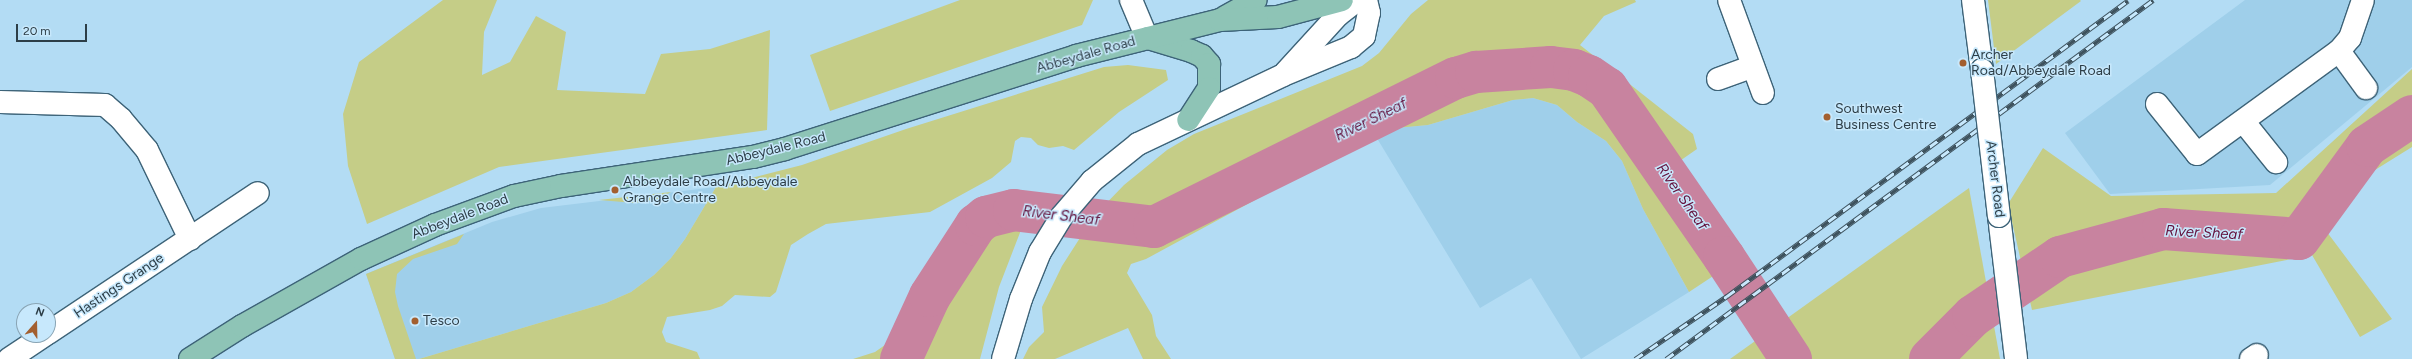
<!DOCTYPE html>
<style>
body{margin:0}
#map{position:relative;width:2412px;height:359px;overflow:hidden;background:#b3dcf4;font-family:Figtree,sans-serif}
div>[style]{position:absolute}
.built>*{inset:0;background:#9fcfea}
.green>*{inset:0;background:#c5cd87}
.river>*{height:42px;margin:-21px;padding:0 21px;transform-origin:21px;border-radius:21px;background:#c8839f}
.roads{filter:drop-shadow(1px 0 #3d6378) drop-shadow(-1px 0 #3d6378) drop-shadow(0 1px #3d6378) drop-shadow(0 -1px #3d6378)}
.minor>*{height:22px;margin:-11px;padding:0 11px;transform-origin:11px;border-radius:11px;background:#fff}
.major>*{height:22px;margin:-11px;padding:0 11px;transform-origin:11px;border-radius:11px;background:#8ec4b6}
.rail>*{height:4.5px;margin-top:-2.25px;transform-origin:0;background:repeating-linear-gradient(90deg,#c7e8fc 0 9px,#3e525d 0 18px);box-sizing:border-box;border-block:1px solid #3e525d}
.bridges{filter:drop-shadow(1px 0 #3d6378) drop-shadow(-1px 0 #3d6378) drop-shadow(0 1px #3d6378) drop-shadow(0 -1px #3d6378)}
.minor-bridge>*{height:22px;margin:-11px;padding:0 11px;transform-origin:11px;border-radius:11px;background:#fff}
.dots>*{width:11px;height:11px;translate:-50% -50%;box-sizing:border-box;border:2px solid #c7e8fc;border-radius:50%}
span{translate:-50% -50%;white-space:nowrap;text-align:center;line-height:1.15;-webkit-text-stroke:3px #c7e8fc;paint-order:stroke}
.street-label{font-size:14px;color:#2d3e47}
.poi-label{font-size:14px;color:#2d3e47}
.left{translate:0 -50%;text-align:left}
.water-label{font-size:15px;color:#64113d;font-style:italic}
.north{position:absolute;left:16px;top:303px;width:40px;height:40px;box-sizing:border-box;background:#c7e8fc;border:1px solid #89a4b4;border-radius:50%;rotate:20deg;font-size:11px;font-weight:700;line-height:16px;text-align:center;color:#2d3e47}
.north::after{content:'';display:block;margin:auto;width:14px;height:18px;background:#a35f2f;clip-path:polygon(50% 0,100% 100%,50% 72%,0 100%)}
.scale{position:absolute;left:16px;top:24px;width:71px;height:18px;box-sizing:border-box;border:2px solid #2d3e47;border-top:0;padding-left:5px;font-size:12px;line-height:14px;white-space:nowrap;color:#2d3e47;-webkit-text-stroke:3px #c7e8fc;paint-order:stroke}
</style>
<div id="map">
<div class="built">
<div style="clip-path:polygon(2245px 0,2412px 0,2412px 67px,2270px 185px,2110px 194px,2065px 133px)"></div>
<div style="clip-path:polygon(1533px 98px,1557px 105px,1577px 122px,1606px 141px,1622px 161px,1643px 209px,1689px 292px,1581px 359px,1531px 278px,1480px 308px,1375px 135px,1386px 129px,1428px 125px,1513px 100px)"></div>
<div style="clip-path:polygon(716px 187px,685px 239px,671px 258px,654px 275px,631px 292px,606px 303px,419px 359px,395px 359px,366px 274px,492px 222px,541px 208px)"></div>
</div>
<div class="green">
<div style="clip-path:polygon(443px 0,497px 0,484px 32px,482px 75px,510px 62px,536px 16px,566px 32px,557px 90px,645px 94px,661px 54px,710px 49px,770px 30px,767px 130px,499px 167px,367px 224px,348px 166px,343px 114px,359px 62px)"></div>
<div style="clip-path:polygon(960px 0,1093px 0,1082px 25px,830px 111px,810px 55px)"></div>
<div style="clip-path:polygon(1428px 0,1635px 0,1636px 2px,1604px 16px,1580px 45px,1693px 134px,1697px 149px,1651px 181px,1665px 197px,1670px 197px,1677px 210px,1702px 235px,1732px 237px,1740px 244px,1742px 257px,1689px 292px,1643px 209px,1622px 161px,1606px 141px,1577px 122px,1557px 105px,1533px 98px,1513px 100px,1428px 125px,1386px 129px,1146px 259px,1131px 264px,1127px 273px,1152px 315px,1156px 336px,1171px 359px,1143px 359px,1128px 328px,1055px 359px,1023px 359px,1029px 347px,1044px 332px,1042px 307px,1062px 266px,1094px 216px,1124px 185px,1167px 150px,1194px 134px,1362px 66px,1379px 53px,1411px 14px)"></div>
<div style="clip-path:polygon(1988px 0,2080px 0,2081px 1px,1996px 64px)"></div>
<div style="clip-path:polygon(1128px 65px,1166px 70px,1168px 80px,1119px 112px,1074px 150px,1063px 146px,1049px 148px,1038px 145px,1031px 138px,1021px 137px,1015px 141px,1011px 162px,992px 178px,930px 212px,826px 224px,808px 234px,791px 245px,776px 292px,770px 297px,735px 295px,722px 306px,710px 310px,667px 317px,662px 332px,666px 342px,697px 352px,700px 359px,419px 359px,606px 303px,631px 292px,654px 275px,671px 258px,685px 239px,716px 187px,802px 165px,906px 129px,1104px 67px)"></div>
<div style="clip-path:polygon(2412px 69px,2412px 147px,2346px 188px,2321px 224px,2392px 319px,2360px 337px,2312px 255px,2032px 310px,2008px 204px,2043px 148px,2111px 196px,2276px 193px)"></div>
<div style="clip-path:polygon(1969px 188px,2000px 359px,1730px 359px)"></div>
<div style="clip-path:polygon(671px 192px,658px 199px,635px 203px,599px 200px)"></div>
<div style="clip-path:polygon(997px 227px,1021px 230px,999px 287px,980px 359px,853px 359px,875px 352px,892px 340px,936px 300px,978px 234px)"></div>
<div style="clip-path:polygon(464px 234px,457px 244px,413px 259px,397px 274px,395px 292px,398px 306px,416px 359px,395px 359px,366px 274px)"></div>
</div>
<div class="river">
<div style="left:901px;top:359px;width:69px;rotate:-65.3deg"></div>
<div style="left:930px;top:296px;width:85px;rotate:-57.1deg"></div>
<div style="left:976px;top:225px;width:13px;rotate:-39deg"></div>
<div style="left:986px;top:217px;width:29px;rotate:-14deg"></div>
<div style="left:1014px;top:210px;width:141px;rotate:6.9deg"></div>
<div style="left:1154px;top:227px;width:337px;rotate:-26.3deg"></div>
<div style="left:1456px;top:78px;width:21px;rotate:-17deg"></div>
<div style="left:1476px;top:72px;width:75px;rotate:-3.8deg"></div>
<div style="left:1551px;top:67px;width:23px;rotate:7deg"></div>
<div style="left:1574px;top:70px;width:16px;rotate:22deg"></div>
<div style="left:1589px;top:76px;width:22px;rotate:34deg"></div>
<div style="left:1607px;top:88px;width:206px;rotate:55.3deg"></div>
<div style="left:1724px;top:257px;width:122px;rotate:56.7deg"></div>
<div style="left:1930px;top:359px;width:61px;rotate:-45deg"></div>
<div style="left:1973px;top:316px;width:105px;rotate:-34.1deg"></div>
<div style="left:2060px;top:257px;width:107px;rotate:-15.2deg"></div>
<div style="left:2163px;top:229px;width:136px;rotate:4.2deg"></div>
<div style="left:2299px;top:239px;width:115px;rotate:-53.8deg"></div>
<div style="left:2367px;top:146px;width:54px;rotate:-33.7deg"></div>
</div>
<div class="roads">
<div class="minor">
<div style="left:1131px;top:0;width:41px;rotate:67.2deg"></div>
<div style="left:1729px;top:0;width:99px;rotate:69.9deg"></div>
<div style="left:1973px;top:0;width:71px;rotate:82.7deg"></div>
<div style="left:2339px;top:51px;width:46px;rotate:53.9deg"></div>
<div style="left:1286px;top:72px;width:77px;rotate:-47.6deg"></div>
<div style="left:1338px;top:15px;width:24px;rotate:-38deg"></div>
<div style="left:1718px;top:79px;width:37px;rotate:-20deg"></div>
<div style="left:0;top:102px;width:105px;rotate:1.6deg"></div>
<div style="left:105px;top:105px;width:21px;rotate:41deg"></div>
<div style="left:121px;top:119px;width:40px;rotate:50deg"></div>
<div style="left:147px;top:150px;width:99px;rotate:64.2deg"></div>
<div style="left:2157px;top:104px;width:64px;rotate:51.3deg"></div>
<div style="left:2197px;top:154px;width:175px;rotate:-36deg"></div>
<div style="left:2339px;top:51px;width:17px;rotate:-50deg"></div>
<div style="left:2350px;top:38px;width:40px;rotate:-71.1deg"></div>
<div style="left:2243px;top:121px;width:53px;rotate:51.2deg"></div>
<div style="left:1999px;top:216px;width:144px;rotate:83.2deg"></div>
<div style="left:48px;top:333px;width:252px;rotate:-33.7deg"></div>
<div style="left:9px;top:359px;width:43px;rotate:-33.7deg"></div>
<div style="left:1003px;top:359px;width:63px;rotate:-73.3deg"></div>
<div style="left:1021px;top:299px;width:51px;rotate:-68deg"></div>
<div style="left:1040px;top:252px;width:42px;rotate:-58.6deg"></div>
<div style="left:1062px;top:216px;width:46px;rotate:-49.4deg"></div>
<div style="left:1092px;top:181px;width:59px;rotate:-38.8deg"></div>
<div style="left:1138px;top:144px;width:161px;rotate:-25.4deg"></div>
<div style="left:1283px;top:75px;width:74px;rotate:-22.4deg"></div>
<div style="left:1351px;top:47px;width:17px;rotate:-40deg"></div>
<div style="left:1364px;top:36px;width:24px;rotate:-78deg"></div>
<div style="left:1369px;top:13px;width:13px;rotate:-103deg"></div>
<div style="left:2251px;top:359px;width:7px;rotate:-34deg"></div>
</div>
<div class="major">
<div style="left:1225px;top:17px;width:35px;rotate:-29deg"></div>
<div style="left:1148px;top:38px;width:45px;rotate:16.8deg"></div>
<div style="left:1191px;top:51px;width:12px;rotate:24deg"></div>
<div style="left:1202px;top:56px;width:11px;rotate:49deg"></div>
<div style="left:1209px;top:64px;width:24px;rotate:90deg"></div>
<div style="left:1209px;top:88px;width:38px;rotate:123deg"></div>
<div style="left:190px;top:359px;width:62px;rotate:-32.4deg"></div>
<div style="left:242px;top:326px;width:137px;rotate:-29.4deg"></div>
<div style="left:361px;top:259px;width:81px;rotate:-24.7deg"></div>
<div style="left:435px;top:225px;width:84px;rotate:-20.2deg"></div>
<div style="left:514px;top:196px;width:48px;rotate:-12deg"></div>
<div style="left:561px;top:186px;width:194px;rotate:-8.6deg"></div>
<div style="left:753px;top:157px;width:33px;rotate:-14deg"></div>
<div style="left:785px;top:149px;width:305px;rotate:-17.7deg"></div>
<div style="left:1076px;top:56px;width:148px;rotate:-14deg"></div>
<div style="left:1220px;top:20px;width:58px;rotate:-3deg"></div>
<div style="left:1278px;top:17px;width:66px;rotate:-14.9deg"></div>
</div>
</div>
<div class="rail">
<div style="left:1635px;top:359px;width:112px;rotate:-34.4deg"></div>
<div style="left:1727px;top:296px;width:498px;rotate:-36.4deg"></div>
<div style="left:1666px;top:359px;width:605px;rotate:-36.4deg"></div>
</div>
<div class="bridges">
<div class="minor-bridge">
<div style="left:1982px;top:70px;width:147px;rotate:83.4deg"></div>
</div>
</div>
<div class="dots">
<div style="left:1963px;top:63px;background:#a35f2f"></div>
<div style="left:1827px;top:117px;background:#a35f2f"></div>
<div style="left:615px;top:190px;background:#a35f2f"></div>
<div style="left:415px;top:321px;background:#a35f2f"></div>
</div>
<div class="street-label">
<span style="left:1086px;top:55px;rotate:-16deg">Abbeydale Road</span>
<span style="left:776px;top:149px;rotate:-14deg">Abbeydale Road</span>
<span style="left:1995px;top:179px;rotate:83deg">Archer Road</span>
<span style="left:460px;top:217px;rotate:-21deg">Abbeydale Road</span>
<span style="left:119px;top:286px;rotate:-34deg">Hastings Grange</span>
</div>
<div class="poi-label">
<span class="left" style="left:1971px;top:63px">Archer<br>Road/Abbeydale Road</span>
<span class="left" style="left:1835px;top:117px">Southwest<br>Business Centre</span>
<span class="left" style="left:623px;top:190px">Abbeydale Road/Abbeydale<br>Grange Centre</span>
<span class="left" style="left:423px;top:321px">Tesco</span>
</div>
<div class="water-label">
<span style="left:1371px;top:120px;rotate:-26deg">River Sheaf</span>
<span style="left:1682px;top:197px;rotate:55deg">River Sheaf</span>
<span style="left:1061px;top:216px;rotate:7deg">River Sheaf</span>
<span style="left:2204px;top:233px;rotate:3deg">River Sheaf</span>
</div>
<div class="north">N</div>
<div class="scale">20 m</div>
</div>
